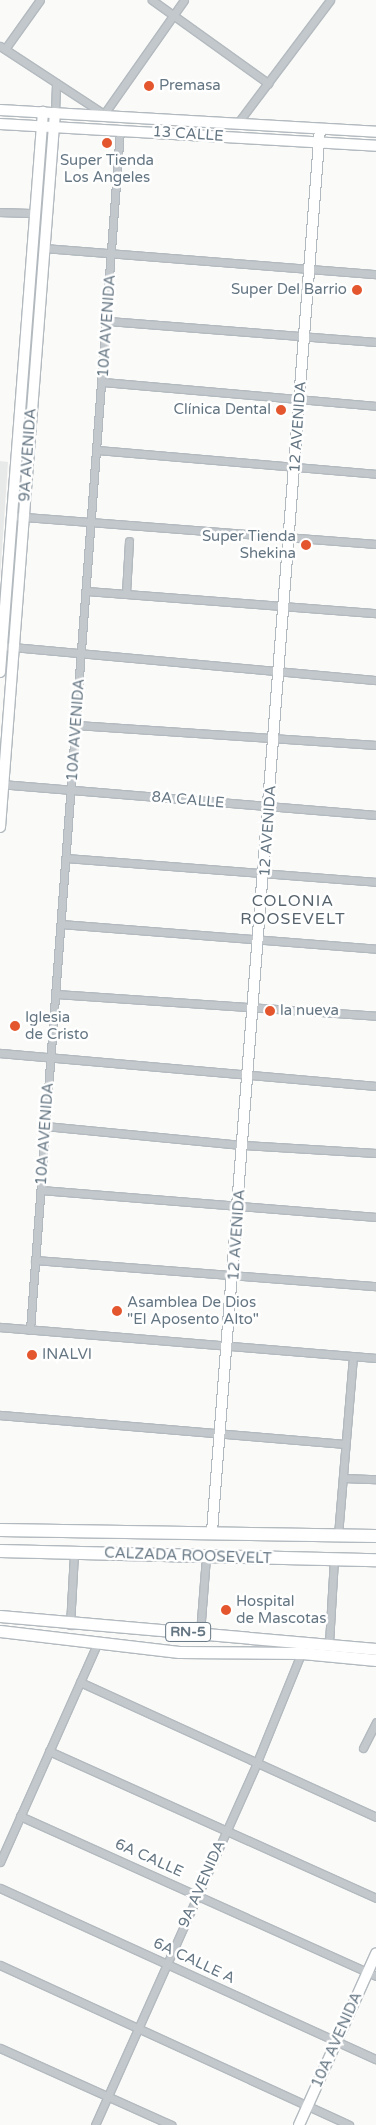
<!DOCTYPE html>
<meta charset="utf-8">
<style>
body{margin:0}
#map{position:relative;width:376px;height:2125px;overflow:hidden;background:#fafaf8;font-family:"Varela Round",sans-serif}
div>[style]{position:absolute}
.built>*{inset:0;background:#e8e9e9}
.roads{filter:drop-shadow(1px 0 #b3babf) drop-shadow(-1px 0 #b3babf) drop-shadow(0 1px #b3babf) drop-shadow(0 -1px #b3babf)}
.street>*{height:7px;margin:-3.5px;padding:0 3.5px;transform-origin:3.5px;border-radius:3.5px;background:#c3c8cc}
.secondary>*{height:10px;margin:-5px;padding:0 5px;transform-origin:5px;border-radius:5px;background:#fff}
.primary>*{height:11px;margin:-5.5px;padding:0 5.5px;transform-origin:5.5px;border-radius:5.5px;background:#fff}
.highway>*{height:12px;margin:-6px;padding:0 6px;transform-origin:6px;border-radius:6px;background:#fff}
.dots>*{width:14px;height:14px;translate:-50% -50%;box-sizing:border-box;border:2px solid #fff;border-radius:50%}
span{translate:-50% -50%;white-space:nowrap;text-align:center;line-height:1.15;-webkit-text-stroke:5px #fff;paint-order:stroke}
.shield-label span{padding:1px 4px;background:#fff;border:1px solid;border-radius:4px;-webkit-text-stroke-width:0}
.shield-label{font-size:14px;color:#657683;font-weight:700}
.poi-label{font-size:15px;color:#657683}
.left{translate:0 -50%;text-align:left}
.right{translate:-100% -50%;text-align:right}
.street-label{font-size:15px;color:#657683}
.neighbourhood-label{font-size:16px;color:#57646e;letter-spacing:1px}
</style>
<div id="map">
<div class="built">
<div style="clip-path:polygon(0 461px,8px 462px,0 579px)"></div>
</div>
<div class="roads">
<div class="street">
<div style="left:152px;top:0;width:143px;rotate:35.6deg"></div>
<div style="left:0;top:46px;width:124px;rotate:33.2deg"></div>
<div style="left:104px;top:114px;width:139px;rotate:-54.9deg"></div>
<div style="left:5px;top:49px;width:60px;rotate:-54.5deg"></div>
<div style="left:55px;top:113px;width:30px;rotate:-88deg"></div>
<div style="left:237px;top:124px;width:155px;rotate:-53.1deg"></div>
<div style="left:0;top:212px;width:35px;rotate:2deg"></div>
<div style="left:44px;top:248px;width:333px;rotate:4.5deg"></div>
<div style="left:108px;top:321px;width:269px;rotate:4.5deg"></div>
<div style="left:103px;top:382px;width:274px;rotate:5deg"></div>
<div style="left:98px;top:450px;width:279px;rotate:4.9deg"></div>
<div style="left:12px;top:516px;width:365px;rotate:4.4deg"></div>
<div style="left:87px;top:591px;width:290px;rotate:4.4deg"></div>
<div style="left:126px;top:593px;width:52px;rotate:-86.7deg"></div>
<div style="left:2px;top:646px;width:376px;rotate:5.2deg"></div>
<div style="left:76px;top:725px;width:301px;rotate:3.8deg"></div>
<div style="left:0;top:784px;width:377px;rotate:4.7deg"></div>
<div style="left:66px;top:858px;width:311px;rotate:4.4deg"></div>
<div style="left:61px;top:924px;width:316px;rotate:4.5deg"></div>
<div style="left:56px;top:994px;width:321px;rotate:3.9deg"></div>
<div style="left:0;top:1053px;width:377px;rotate:5deg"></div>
<div style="left:45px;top:1126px;width:200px;rotate:5.5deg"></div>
<div style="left:244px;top:1145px;width:132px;rotate:3.5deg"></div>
<div style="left:41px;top:1190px;width:336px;rotate:4.6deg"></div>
<div style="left:35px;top:1260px;width:342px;rotate:4.4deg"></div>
<div style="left:0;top:1327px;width:377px;rotate:4.7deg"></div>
<div style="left:30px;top:1330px;width:1203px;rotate:-85.71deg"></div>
<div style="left:0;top:1415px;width:346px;rotate:4.8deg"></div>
<div style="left:343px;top:1478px;width:33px;rotate:2deg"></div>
<div style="left:338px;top:1535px;width:179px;rotate:-85.2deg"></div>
<div style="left:70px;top:1625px;width:72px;rotate:-86.8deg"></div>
<div style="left:200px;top:1633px;width:76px;rotate:-85.5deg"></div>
<div style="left:329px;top:1643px;width:84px;rotate:-86.6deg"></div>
<div style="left:80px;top:1682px;width:325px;rotate:24.5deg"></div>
<div style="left:363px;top:1748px;width:29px;rotate:-63deg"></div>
<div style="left:49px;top:1751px;width:359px;rotate:24.2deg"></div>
<div style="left:20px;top:1816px;width:390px;rotate:24.2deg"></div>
<div style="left:0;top:1862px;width:239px;rotate:-66deg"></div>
<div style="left:0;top:1888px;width:413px;rotate:24.5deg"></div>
<div style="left:0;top:1965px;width:384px;rotate:24.6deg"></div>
<div style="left:0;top:2048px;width:188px;rotate:24.2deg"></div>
<div style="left:95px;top:2125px;width:398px;rotate:-65.9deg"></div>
<div style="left:257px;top:1762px;width:120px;rotate:-67.9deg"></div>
</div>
<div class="secondary">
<div style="left:0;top:110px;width:377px;rotate:3.3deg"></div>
<div style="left:0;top:124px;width:377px;rotate:3.3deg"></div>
<div style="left:0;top:672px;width:562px;rotate:-85.61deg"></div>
<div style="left:0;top:827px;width:716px;rotate:-85.6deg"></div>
<div style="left:212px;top:1532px;width:1407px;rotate:-85.6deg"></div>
<div style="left:299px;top:2125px;width:188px;rotate:-65.8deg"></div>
</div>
<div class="primary">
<div style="left:0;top:1616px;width:377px;rotate:5deg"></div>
<div style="left:0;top:1631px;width:180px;rotate:6.7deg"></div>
<div style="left:179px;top:1652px;width:123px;rotate:0.5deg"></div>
<div style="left:302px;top:1653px;width:74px;rotate:5.4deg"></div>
</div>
<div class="highway">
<div style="left:0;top:1530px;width:376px;rotate:0.9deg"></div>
<div style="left:0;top:1551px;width:376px;rotate:1.4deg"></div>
</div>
</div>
<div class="dots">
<div style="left:149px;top:86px;background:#e4572e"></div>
<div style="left:107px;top:143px;background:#e4572e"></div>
<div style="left:357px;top:290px;background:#e4572e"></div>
<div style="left:281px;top:410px;background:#e4572e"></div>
<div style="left:306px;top:545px;background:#e4572e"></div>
<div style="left:270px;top:1011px;background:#e4572e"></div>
<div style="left:15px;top:1026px;background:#e4572e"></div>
<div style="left:117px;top:1311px;background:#e4572e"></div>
<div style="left:32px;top:1355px;background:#e4572e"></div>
<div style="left:226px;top:1610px;background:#e4572e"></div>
</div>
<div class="shield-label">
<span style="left:188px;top:1632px">RN-5</span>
</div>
<div class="poi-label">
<span class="left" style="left:159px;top:86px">Premasa</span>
<span style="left:107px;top:169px">Super Tienda<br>Los Angeles</span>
<span class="right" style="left:347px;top:290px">Super Del Barrio</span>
<span class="right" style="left:271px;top:410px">Clínica Dental</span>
<span class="right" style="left:296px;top:545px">Super Tienda<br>Shekina</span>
<span class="left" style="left:280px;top:1011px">la nueva</span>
<span class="left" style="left:25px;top:1026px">Iglesia<br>de Cristo</span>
<span class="left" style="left:127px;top:1311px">Asamblea De Dios<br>"El Aposento Alto"</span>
<span class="left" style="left:42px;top:1355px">INALVI</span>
<span class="left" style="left:236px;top:1610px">Hospital<br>de Mascotas</span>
</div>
<div class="street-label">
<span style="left:188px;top:134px;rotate:4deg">13 CALLE</span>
<span style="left:107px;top:326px;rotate:-86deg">10A AVENIDA</span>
<span style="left:298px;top:427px;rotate:-86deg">12 AVENIDA</span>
<span style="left:28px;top:455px;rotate:-86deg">9A AVENIDA</span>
<span style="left:76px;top:730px;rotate:-86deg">10A AVENIDA</span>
<span style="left:188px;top:800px;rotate:5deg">8A CALLE</span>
<span style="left:268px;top:831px;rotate:-86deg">12 AVENIDA</span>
<span style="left:45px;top:1134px;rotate:-86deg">10A AVENIDA</span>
<span style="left:237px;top:1235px;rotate:-86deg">12 AVENIDA</span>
<span style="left:188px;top:1556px;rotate:2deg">CALZADA ROOSEVELT</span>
<span style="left:149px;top:1858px;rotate:24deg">6A CALLE</span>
<span style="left:202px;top:1884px;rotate:-66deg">9A AVENIDA</span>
<span style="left:194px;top:1961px;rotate:25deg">6A CALLE A</span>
<span style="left:337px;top:2040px;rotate:-66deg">10A AVENIDA</span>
</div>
<div class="neighbourhood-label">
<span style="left:293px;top:910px">COLONIA<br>ROOSEVELT</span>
</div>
</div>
